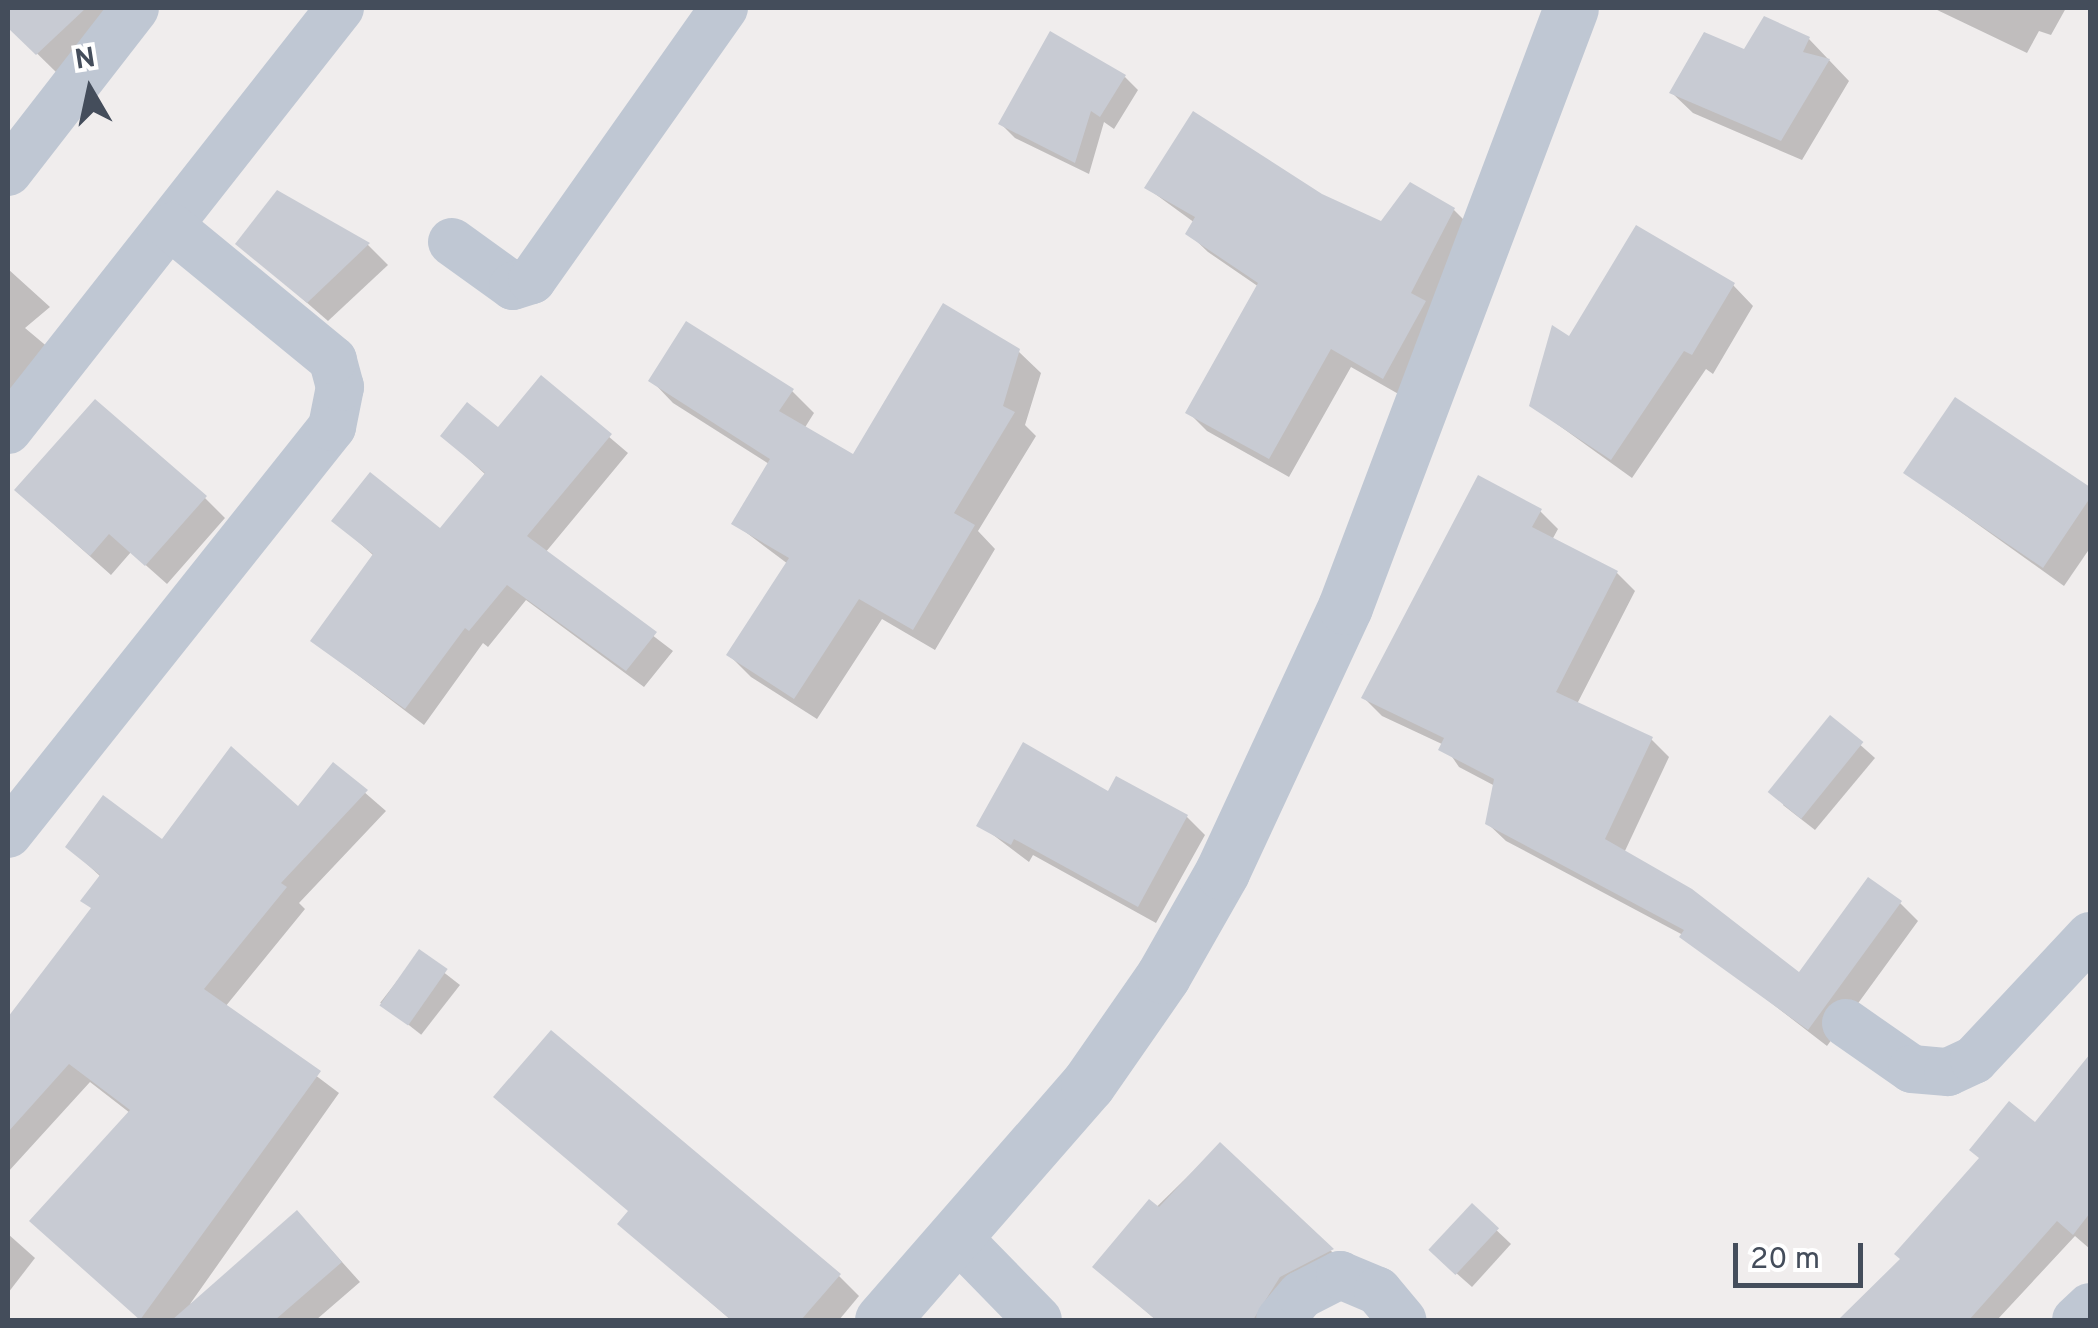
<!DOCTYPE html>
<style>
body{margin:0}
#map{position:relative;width:2098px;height:1328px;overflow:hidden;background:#f0eded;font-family:Overpass,sans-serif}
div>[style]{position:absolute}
.shadow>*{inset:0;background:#0003;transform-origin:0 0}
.building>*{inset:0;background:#c8cbd3;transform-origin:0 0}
.minor>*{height:48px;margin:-24px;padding:0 24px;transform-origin:24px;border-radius:24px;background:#bfc7d3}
.tertiary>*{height:55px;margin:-27.5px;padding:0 27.5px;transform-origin:27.5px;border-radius:27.5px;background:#bfc7d3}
span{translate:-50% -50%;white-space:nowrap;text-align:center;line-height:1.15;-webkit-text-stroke:9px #fff;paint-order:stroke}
.frame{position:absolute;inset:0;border:10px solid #444d5b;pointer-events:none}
.north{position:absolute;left:40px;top:40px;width:100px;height:100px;-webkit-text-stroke:8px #fff;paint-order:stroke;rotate:351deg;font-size:28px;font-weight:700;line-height:40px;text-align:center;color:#444d5b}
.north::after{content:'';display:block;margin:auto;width:35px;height:45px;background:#444d5b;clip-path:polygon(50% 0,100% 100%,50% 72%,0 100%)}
.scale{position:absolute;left:1733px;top:1243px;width:130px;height:45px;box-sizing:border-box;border:5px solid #444d5b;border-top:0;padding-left:12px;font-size:30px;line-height:35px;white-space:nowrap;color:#444d5b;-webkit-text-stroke:8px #fff;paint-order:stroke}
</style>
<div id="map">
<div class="shadow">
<div style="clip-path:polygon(8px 8px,126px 8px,58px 74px,8px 25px)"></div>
<div style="clip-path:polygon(1933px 8px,2066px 8px,2051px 35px,2039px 31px,2027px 53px)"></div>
<div style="clip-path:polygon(1765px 19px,1809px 39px,1849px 81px,1802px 160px,1693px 113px,1672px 93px,1745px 53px)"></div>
<div style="clip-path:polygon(1125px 77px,1138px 90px,1114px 129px,1104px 122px,1089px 174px,1015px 138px,1001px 124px)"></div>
<div style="clip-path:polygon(1147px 188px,1320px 196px,1382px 224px,1454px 210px,1473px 229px,1402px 396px,1351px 367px,1289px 477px,1207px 431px,1188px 412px,1259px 287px,1208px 252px,1188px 233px,1195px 223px)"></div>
<div style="clip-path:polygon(277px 193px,368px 245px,388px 265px,328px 321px,238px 243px)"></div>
<div style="clip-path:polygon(8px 269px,50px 307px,25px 328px,56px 354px,16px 394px,8px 387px)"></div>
<div style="clip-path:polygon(1733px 285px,1753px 306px,1713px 374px,1706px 369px,1632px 478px,1532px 406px,1570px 339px)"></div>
<div style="clip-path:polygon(1018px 351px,1041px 373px,1025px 425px,1036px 436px,978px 531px,995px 549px,935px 650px,882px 619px,817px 719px,751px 677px,729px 655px,788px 564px,735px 524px,769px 464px,673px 403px,651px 380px,792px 391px,814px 413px,804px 429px,854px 458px)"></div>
<div style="clip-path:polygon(541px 379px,628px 453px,545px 553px,673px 651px,644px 687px,526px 600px,488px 647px,483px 643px,424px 725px,313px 641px,374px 556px,335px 521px,440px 531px,486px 475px,443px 436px,498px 431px)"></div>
<div style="clip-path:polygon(1956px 400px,2090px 490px,2090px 548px,2064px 586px,1906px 473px)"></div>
<div style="clip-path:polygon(205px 498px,225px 518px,167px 584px,131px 552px,111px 575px,38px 510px)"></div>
<div style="clip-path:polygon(1540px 511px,1558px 529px,1552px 540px,1617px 573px,1635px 591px,1577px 704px,1651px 739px,1669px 757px,1624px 853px,1800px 975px,1900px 903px,1918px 921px,1827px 1046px,1683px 935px,1506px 841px,1487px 823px,1495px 786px,1459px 767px,1444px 745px,1382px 716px,1364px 698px)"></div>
<div style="clip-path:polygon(1830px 718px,1875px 758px,1815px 830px,1783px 805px)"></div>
<div style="clip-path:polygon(333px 765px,386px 811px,299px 903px,305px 909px,225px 1007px,339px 1093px,190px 1304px,316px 1233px,360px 1282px,316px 1320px,141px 1320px,52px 1240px,130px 1113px,90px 1082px,8px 1172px,8px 1021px,93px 910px,101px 877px,73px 851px,163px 842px,298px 809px)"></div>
<div style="clip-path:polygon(1109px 794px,1187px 817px,1205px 835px,1156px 923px,1033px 855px,1029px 862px,980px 825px)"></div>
<div style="left:419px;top:953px;width:52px;height:63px;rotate:38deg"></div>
<div style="clip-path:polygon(2090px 1058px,2090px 1249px,2075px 1236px,1997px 1320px,1842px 1320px,2057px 1107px)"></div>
<div style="clip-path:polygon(1220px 1145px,1349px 1268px,1279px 1320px,1156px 1320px,1095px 1267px)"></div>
<div style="clip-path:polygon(1472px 1207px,1511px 1244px,1472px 1287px,1446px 1264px)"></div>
<div style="clip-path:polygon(620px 1224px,839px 1276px,859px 1296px,839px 1320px,731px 1320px)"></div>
<div style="clip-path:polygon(8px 1234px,35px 1258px,8px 1293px)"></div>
</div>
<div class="building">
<div style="clip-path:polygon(8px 8px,86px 8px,36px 55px,8px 28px)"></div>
<div style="clip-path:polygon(1764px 16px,1810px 37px,1803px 52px,1830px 59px,1781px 141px,1669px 93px,1704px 32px,1744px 49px)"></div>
<div style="clip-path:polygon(1050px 31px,1126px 75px,1100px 117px,1091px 111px,1075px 163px,998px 124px)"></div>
<div style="clip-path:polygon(1193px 111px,1322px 194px,1381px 221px,1410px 182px,1455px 208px,1411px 293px,1426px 301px,1383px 379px,1331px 349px,1269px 459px,1185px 413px,1258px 283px,1185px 234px,1195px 217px,1144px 188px)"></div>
<div style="clip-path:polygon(277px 190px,370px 243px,307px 303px,235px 244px)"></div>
<div style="clip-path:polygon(1636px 225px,1735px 283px,1692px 355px,1684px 351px,1611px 460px,1529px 406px,1552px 325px,1569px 336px)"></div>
<div style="clip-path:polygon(943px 303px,1020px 349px,1003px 406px,1015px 412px,954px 513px,975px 525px,913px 630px,859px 599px,794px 699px,726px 655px,789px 558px,731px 524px,770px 459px,648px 381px,686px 321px,794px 389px,779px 411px,853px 454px)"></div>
<div style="clip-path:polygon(541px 375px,612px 434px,527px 536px,657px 632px,626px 671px,507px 585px,469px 631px,465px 628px,405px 709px,310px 641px,373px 554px,331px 521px,370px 472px,440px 528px,485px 473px,440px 436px,467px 402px,498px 427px)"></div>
<div style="clip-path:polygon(1955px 397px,2090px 487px,2090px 498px,2043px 568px,1903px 473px)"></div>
<div style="clip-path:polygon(95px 399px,207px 496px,145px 566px,109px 534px,90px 556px,14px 490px)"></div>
<div style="clip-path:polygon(1478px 475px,1542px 509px,1532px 527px,1618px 571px,1556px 692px,1653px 737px,1605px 839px,1692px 889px,1799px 972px,1868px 877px,1902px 901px,1808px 1030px,1679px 937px,1684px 930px,1485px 824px,1494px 779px,1438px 750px,1444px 738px,1361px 698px)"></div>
<div style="left:1830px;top:715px;width:43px;height:99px;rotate:39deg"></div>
<div style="clip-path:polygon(1023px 742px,1108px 791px,1116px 776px,1188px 815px,1138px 907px,1014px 839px,1011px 845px,976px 826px)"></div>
<div style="clip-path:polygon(231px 746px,298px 806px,333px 762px,368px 790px,281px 883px,287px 887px,204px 989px,321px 1071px,140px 1320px,29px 1221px,130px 1110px,69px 1064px,8px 1132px,8px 1017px,91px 908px,80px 901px,100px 875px,65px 847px,103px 795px,162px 839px)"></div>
<div style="left:419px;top:949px;width:35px;height:69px;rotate:35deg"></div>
<div style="clip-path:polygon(551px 1030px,841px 1274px,801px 1320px,731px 1320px,617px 1224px,628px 1211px,493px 1097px)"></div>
<div style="clip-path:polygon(2090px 1054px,2090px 1213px,2073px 1235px,2057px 1221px,1969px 1320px,1838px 1320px,1900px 1259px,1894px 1254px,1979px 1158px,1969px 1150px,2009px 1101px,2035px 1122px)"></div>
<div style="clip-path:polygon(1220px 1142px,1334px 1249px,1280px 1277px,1253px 1320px,1156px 1320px,1092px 1267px,1149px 1199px,1159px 1207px)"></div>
<div style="left:1472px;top:1203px;width:37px;height:64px;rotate:43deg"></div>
<div style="clip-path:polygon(297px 1210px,342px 1262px,275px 1320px,172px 1320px)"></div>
</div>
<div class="minor">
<div style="left:8px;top:172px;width:207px;rotate:-52.2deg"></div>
<div style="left:452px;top:242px;width:75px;rotate:35.8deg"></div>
<div style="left:513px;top:286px;width:20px;rotate:-18deg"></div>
<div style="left:532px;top:280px;width:333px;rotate:-54.8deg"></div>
<div style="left:8px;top:430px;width:537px;rotate:-51.81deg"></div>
<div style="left:8px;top:834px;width:520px;rotate:-51.48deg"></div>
<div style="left:332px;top:427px;width:41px;rotate:-78.7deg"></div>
<div style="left:340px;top:387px;width:28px;rotate:-105deg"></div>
<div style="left:333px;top:360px;width:210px;rotate:-140.6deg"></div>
<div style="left:1846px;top:1023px;width:80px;rotate:34.9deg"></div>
<div style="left:1912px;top:1069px;width:36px;rotate:5deg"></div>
<div style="left:1948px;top:1072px;width:29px;rotate:-25deg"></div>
<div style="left:1974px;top:1060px;width:170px;rotate:-46.9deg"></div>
<div style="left:959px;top:1239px;width:113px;rotate:45.7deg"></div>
<div style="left:1280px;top:1320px;width:33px;rotate:-50deg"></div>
<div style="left:1301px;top:1295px;width:44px;rotate:-27.1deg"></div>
<div style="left:1340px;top:1275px;width:41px;rotate:22.8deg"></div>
<div style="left:1378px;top:1291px;width:38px;rotate:50deg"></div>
<div style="left:2076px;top:1320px;width:19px;rotate:-43deg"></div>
</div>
<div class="tertiary">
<div style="left:882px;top:1320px;width:313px;rotate:-48.9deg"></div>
<div style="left:1088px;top:1084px;width:131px;rotate:-55.2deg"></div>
<div style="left:1163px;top:976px;width:120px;rotate:-60.4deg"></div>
<div style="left:1222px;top:872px;width:292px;rotate:-65.1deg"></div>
<div style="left:1345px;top:607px;width:640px;rotate:-69.33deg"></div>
</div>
<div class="frame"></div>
<div class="north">N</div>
<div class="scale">20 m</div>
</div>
